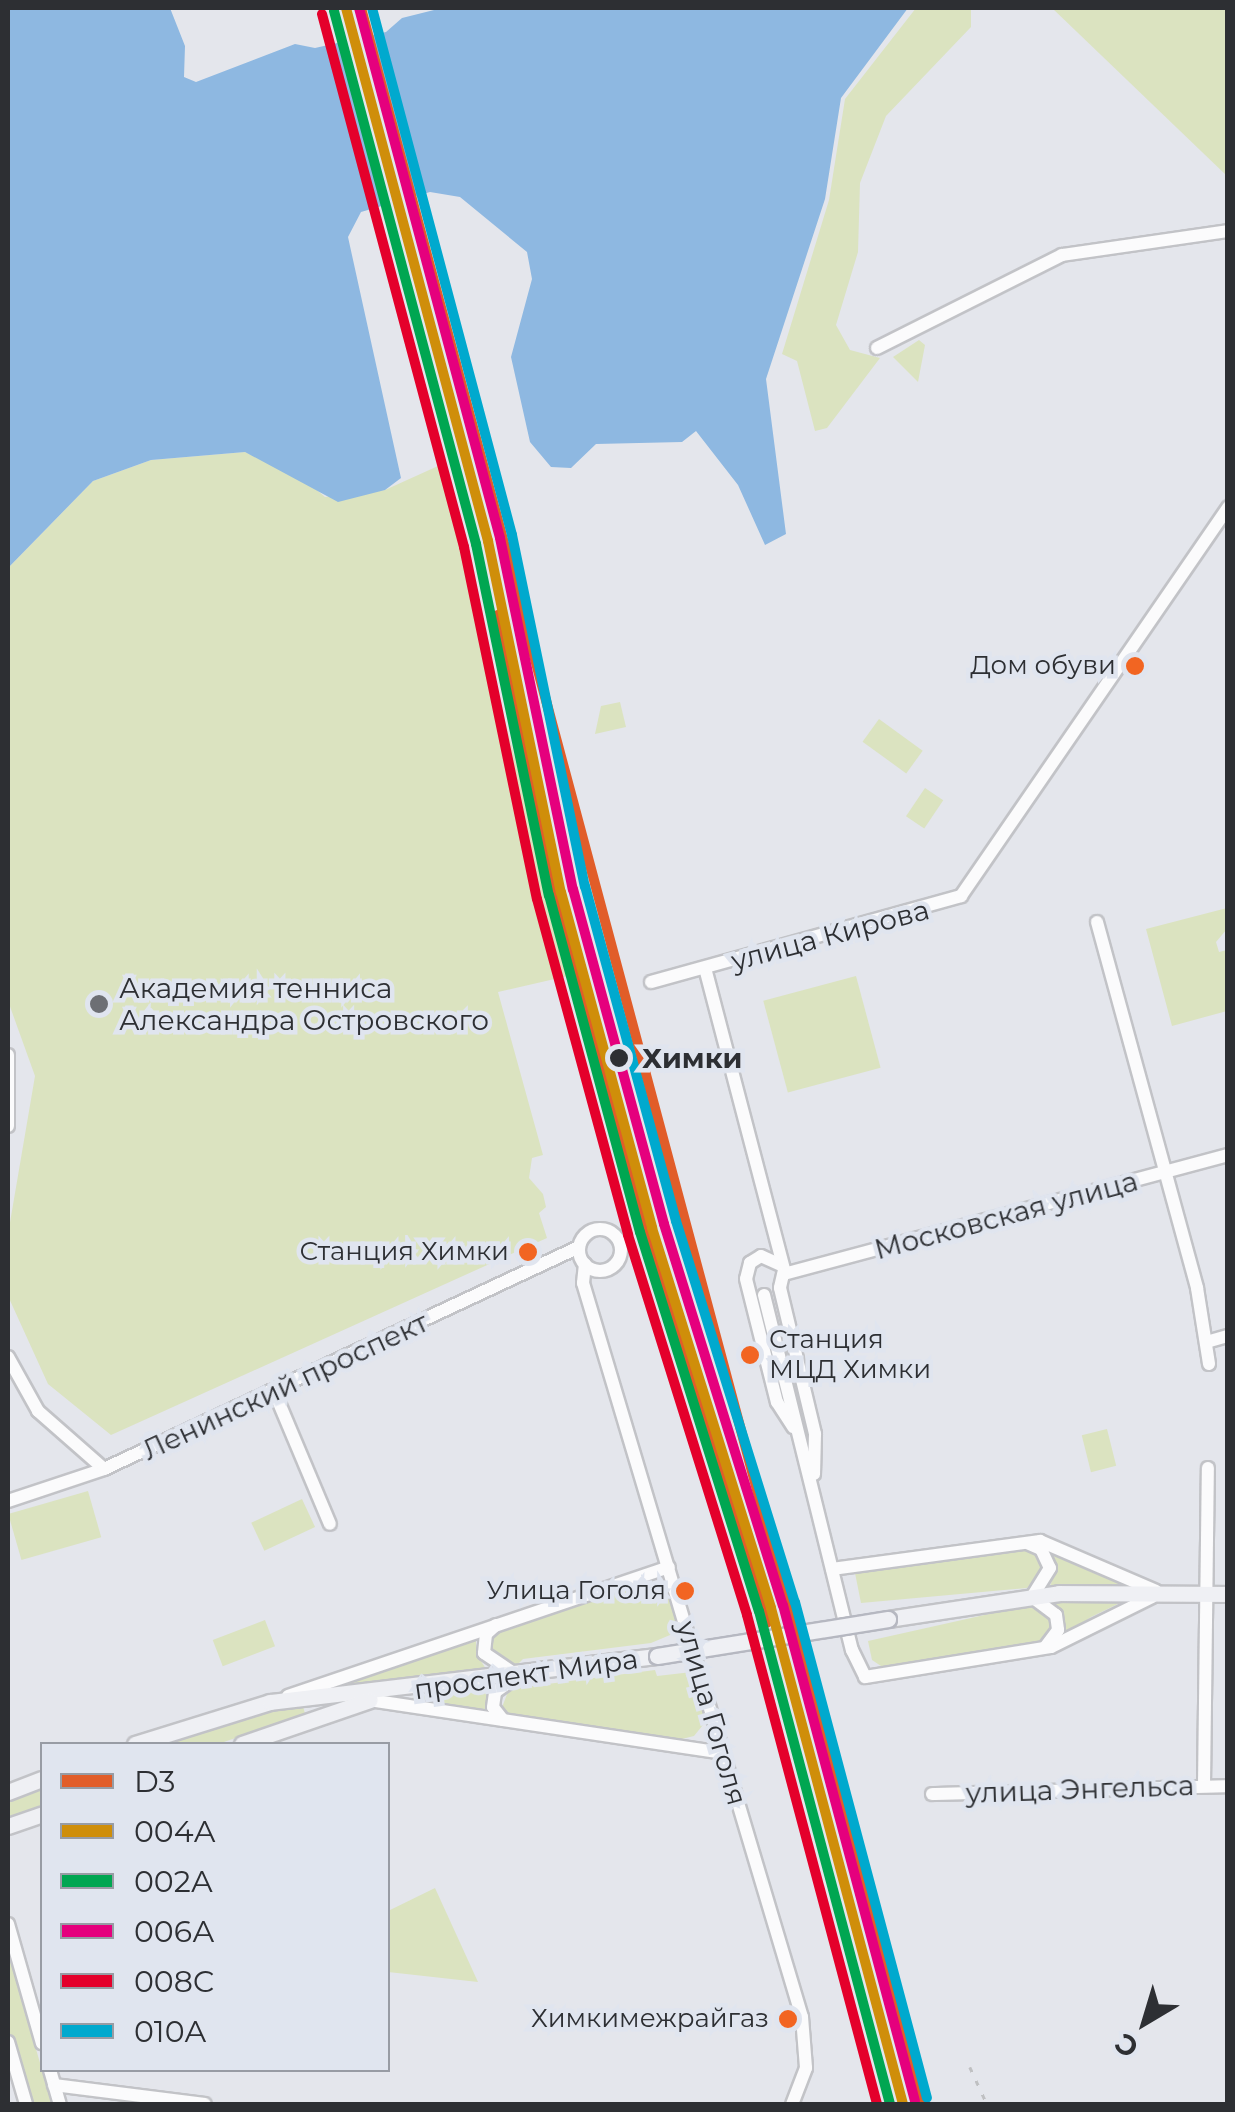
<!DOCTYPE html>
<meta charset="utf-8">
<style>
body{margin:0}
#map{position:relative;width:1235px;height:2112px;overflow:hidden;background:#e4e6ec;font-family:Montserrat,sans-serif}
div>[style]{position:absolute}
.green>*{inset:0;background:#dbe3c0;transform-origin:0 0}
.water>*{inset:0;background:#8eb8e1}
.pier>*{inset:0;background:#e4e6ec;transform-origin:0 0}
.roads{filter:drop-shadow(2px 0 #c2c3c7) drop-shadow(-2px 0 #c2c3c7) drop-shadow(0 2px #c2c3c7) drop-shadow(0 -2px #c2c3c7)}
.minor>*{height:12px;margin:-6px;padding:0 6px;transform-origin:6px;border-radius:6px;background:#fbfbfc}
.minor>.ring{margin:-6px;padding:0;box-sizing:content-box;background:none;border:12px solid #fbfbfc;border-radius:50%}
.major>*{height:15px;margin:-7.5px;padding:0 7.5px;transform-origin:7.5px;border-radius:7.5px;background:#eff0f4}
.rail>*{height:2.5px;margin-top:-1.25px;transform-origin:0;background:repeating-linear-gradient(90deg,#bfc0c2 0 5px,transparent 0 15px)}
.bridges{filter:drop-shadow(2px 0 #b6b8c1) drop-shadow(-2px 0 #b6b8c1) drop-shadow(0 2px #b6b8c1) drop-shadow(0 -2px #b6b8c1)}
.major-bridge>*{height:15px;margin:-7.5px;padding:0 7.5px;transform-origin:7.5px;border-radius:7.5px;background:#eff0f4}
.rail-1>*{height:10px;margin:-5px;padding:0 5px;transform-origin:5px;border-radius:5px;background:#e15d29}
.rail-2>*{height:10px;margin:-5px;padding:0 5px;transform-origin:5px;border-radius:5px;background:#cf8e0a}
.rail-3>*{height:10px;margin:-5px;padding:0 5px;transform-origin:5px;border-radius:5px;background:#00a651}
.rail-4>*{height:10px;margin:-5px;padding:0 5px;transform-origin:5px;border-radius:5px;background:#e5007d}
.rail-5>*{height:10px;margin:-5px;padding:0 5px;transform-origin:5px;border-radius:5px;background:#e4002b}
.rail-6>*{height:10px;margin:-5px;padding:0 5px;transform-origin:5px;border-radius:5px;background:#00a9ce}
.dots>*{width:28px;height:28px;translate:-50% -50%;box-sizing:border-box;border:5px solid #e0e5ef;border-radius:50%}
span{translate:-50% -50%;white-space:nowrap;text-align:center;line-height:1.15;-webkit-text-stroke:9px #e0e5ef;paint-order:stroke}
.bus-label{font-size:26px;color:#2d2f33}
.right{translate:-100% -50%;text-align:right}
.left{translate:0 -50%;text-align:left}
.street-label{font-size:28px;color:#2d2f33}
.poi-label{font-size:28px;color:#2d2f33}
.stop-label{font-size:28px;color:#2d2f33;font-weight:700}
.frame{position:absolute;inset:0;border:10px solid #2d2f33;pointer-events:none}
.legend{position:absolute;left:40px;top:1742px;width:350px;height:330px;box-sizing:border-box;background:#e0e5ef;border:2px solid #989ca4;margin:0;padding:12px 18px;list-style:none;font-size:30px;color:#2d2f33}
.legend li{display:flex;align-items:center;gap:20px;height:50px}
.legend b{width:50px;border:2px solid #989ca4}
.north{position:absolute;left:1095px;top:1972px;width:100px;height:100px;-webkit-text-stroke:8px #e0e5ef;paint-order:stroke;rotate:218deg;font-size:28px;font-weight:700;line-height:40px;text-align:center;color:#2d2f33}
.north::after{content:'';display:block;margin:auto;width:35px;height:45px;background:#2d2f33;clip-path:polygon(50% 0,100% 100%,50% 72%,0 100%)}
</style>
<div id="map">
<div class="green">
<div style="clip-path:polygon(916px 8px,971px 8px,971px 27px,886px 116px,860px 183px,858px 252px,836px 325px,850px 350px,880px 358px,827px 428px,815px 431px,797px 361px,782px 354px,829px 200px,845px 99px)"></div>
<div style="clip-path:polygon(1052px 8px,1227px 8px,1227px 176px)"></div>
<div style="clip-path:polygon(919px 340px,925px 345px,918px 382px,893px 357px)"></div>
<div style="clip-path:polygon(245px 452px,304px 479px,325px 497px,385px 490px,438px 466px,572px 975px,498px 992px,543px 1155px,532px 1158px,529px 1178px,543px 1194px,546px 1207px,539px 1213px,547px 1238px,111px 1435px,48px 1384px,8px 1296px,8px 1234px,35px 1076px,8px 1001px,8px 568px,93px 481px,151px 460px)"></div>
<div style="clip-path:polygon(620px 702px,626px 727px,595px 734px,601px 706px)"></div>
<div style="left:879px;top:719px;width:54px;height:28px;rotate:36deg"></div>
<div style="left:925px;top:788px;width:22px;height:34px;rotate:34deg"></div>
<div style="clip-path:polygon(1227px 908px,1227px 929px,1216px 942px,1219px 952px,1227px 950px,1227px 1011px,1172px 1026px,1146px 929px)"></div>
<div style="left:856px;top:976px;width:95px;height:96px;rotate:75deg"></div>
<div style="left:1107px;top:1429px;width:38px;height:26px;rotate:76deg"></div>
<div style="left:88px;top:1491px;width:48px;height:83px;rotate:74deg"></div>
<div style="left:302px;top:1499px;width:31px;height:56px;rotate:65deg"></div>
<div style="clip-path:polygon(1027px 1548px,1038px 1552px,1045px 1570px,1027px 1588px,861px 1603px,855px 1573px,861px 1570px)"></div>
<div style="clip-path:polygon(1045px 1548px,1074px 1559px,1121px 1584px,1050px 1586px,1056px 1569px)"></div>
<div style="clip-path:polygon(642px 1583px,671px 1596px,682px 1630px,651px 1643px,523px 1659px,516px 1666px,491px 1652px,495px 1632px)"></div>
<div style="clip-path:polygon(1124px 1601px,1091px 1617px,1062px 1637px,1062px 1614px,1052px 1602px)"></div>
<div style="clip-path:polygon(1029px 1605px,1048px 1611px,1053px 1629px,1038px 1644px,884px 1668px,872px 1660px,868px 1641px)"></div>
<div style="left:265px;top:1620px;width:28px;height:56px;rotate:69deg"></div>
<div style="clip-path:polygon(476px 1637px,476px 1653px,486px 1669px,347px 1688px,346px 1683px)"></div>
<div style="clip-path:polygon(655px 1670px,657px 1676px,692px 1672px,707px 1720px,694px 1736px,678px 1740px,508px 1716px,501px 1710px,509px 1689px)"></div>
<div style="clip-path:polygon(492px 1685px,488px 1698px,496px 1718px,399px 1700px)"></div>
<div style="clip-path:polygon(303px 1706px,305px 1714px,218px 1744px,158px 1744px,260px 1710px)"></div>
<div style="clip-path:polygon(42px 1785px,42px 1807px,8px 1819px,8px 1798px)"></div>
<div style="clip-path:polygon(435px 1888px,478px 1982px,388px 1972px,388px 1911px)"></div>
<div style="clip-path:polygon(8px 1953px,52px 2104px,31px 2104px,8px 2027px)"></div>
</div>
<div class="water">
<div style="clip-path:polygon(8px 8px,170px 8px,185px 46px,184px 77px,196px 82px,295px 44px,315px 48px,386px 32px,402px 18px,442px 8px,908px 8px,841px 98px,825px 199px,766px 379px,786px 534px,765px 545px,738px 485px,696px 431px,682px 442px,596px 444px,571px 468px,551px 467px,530px 442px,511px 357px,532px 279px,527px 252px,460px 197px,430px 192px,361px 212px,348px 237px,401px 478px,385px 490px,338px 502px,245px 452px,151px 460px,93px 481px,8px 568px)"></div>
</div>
<div class="pier">
<div style="left:370px;top:30px;width:177px;height:29px;rotate:75deg"></div>
</div>
<div class="roads">
<div class="minor">
<div style="left:877px;top:348px;width:207px;rotate:-26.7deg"></div>
<div style="left:1062px;top:255px;width:168px;rotate:-8.2deg"></div>
<div style="left:1097px;top:922px;width:379px;rotate:74.7deg"></div>
<div style="left:1197px;top:1288px;width:77px;rotate:81deg"></div>
<div style="left:705px;top:968px;width:312px;rotate:75.3deg"></div>
<div style="left:784px;top:1270px;width:18px;rotate:103deg"></div>
<div style="left:780px;top:1288px;width:150px;rotate:76.5deg"></div>
<div style="left:815px;top:1434px;width:40px;rotate:91.4deg"></div>
<div style="left:651px;top:982px;width:322px;rotate:-15.5deg"></div>
<div style="left:961px;top:896px;width:472px;rotate:-55.5deg"></div>
<div style="left:8px;top:1055px;width:71px;rotate:90deg"></div>
<div class="ring" style="left:579px;top:1229px;width:30px;height:30px"></div>
<div style="left:585px;top:1264px;width:19px;rotate:96deg"></div>
<div style="left:583px;top:1283px;width:766px;rotate:73.39deg"></div>
<div style="left:802px;top:2017px;width:51px;rotate:85.5deg"></div>
<div style="left:806px;top:2068px;width:39px;rotate:111deg"></div>
<div style="left:781px;top:1265px;width:22px;rotate:-156deg"></div>
<div style="left:761px;top:1256px;width:13px;rotate:148deg"></div>
<div style="left:750px;top:1263px;width:16px;rotate:104deg"></div>
<div style="left:746px;top:1279px;width:127px;rotate:75.9deg"></div>
<div style="left:777px;top:1402px;width:30px;rotate:57deg"></div>
<div style="left:784px;top:1274px;width:460px;rotate:-15deg"></div>
<div style="left:764px;top:1295px;width:366px;rotate:76.1deg"></div>
<div style="left:852px;top:1650px;width:30px;rotate:64deg"></div>
<div style="left:865px;top:1677px;width:188px;rotate:-9.2deg"></div>
<div style="left:1051px;top:1647px;width:113px;rotate:-26.3deg"></div>
<div style="left:1210px;top:1341px;width:19px;rotate:-16deg"></div>
<div style="left:8px;top:1357px;width:62px;rotate:60.9deg"></div>
<div style="left:38px;top:1411px;width:88px;rotate:41.3deg"></div>
<div style="left:274px;top:1391px;width:144px;rotate:67.2deg"></div>
<div style="left:8px;top:1501px;width:101px;rotate:-18.4deg"></div>
<div style="left:104px;top:1469px;width:524px;rotate:-25.05deg"></div>
<div style="left:1027px;top:1543px;width:15px;rotate:23deg"></div>
<div style="left:1041px;top:1549px;width:21px;rotate:65deg"></div>
<div style="left:1050px;top:1568px;width:34px;rotate:122deg"></div>
<div style="left:1032px;top:1597px;width:30px;rotate:37deg"></div>
<div style="left:1056px;top:1615px;width:15px;rotate:82deg"></div>
<div style="left:1058px;top:1630px;width:21px;rotate:127deg"></div>
<div style="left:832px;top:1569px;width:210px;rotate:-7.7deg"></div>
<div style="left:1040px;top:1541px;width:126px;rotate:23.3deg"></div>
<div style="left:496px;top:1625px;width:13px;rotate:138deg"></div>
<div style="left:486px;top:1634px;width:19px;rotate:96deg"></div>
<div style="left:484px;top:1653px;width:36px;rotate:34deg"></div>
<div style="left:288px;top:1696px;width:402px;rotate:-18.7deg"></div>
<div style="left:369px;top:1700px;width:359px;rotate:8.5deg"></div>
<div style="left:503px;top:1720px;width:16px;rotate:-128deg"></div>
<div style="left:493px;top:1707px;width:15px;rotate:-82deg"></div>
<div style="left:495px;top:1692px;width:28px;rotate:-35deg"></div>
<div style="left:1204px;top:1785px;width:317px;rotate:-89.3deg"></div>
<div style="left:932px;top:1794px;width:296px;rotate:-1.5deg"></div>
<div style="left:8px;top:1924px;width:124px;rotate:74.1deg"></div>
<div style="left:8px;top:2042px;width:65px;rotate:73.8deg"></div>
<div style="left:50px;top:2070px;width:35px;rotate:74deg"></div>
<div style="left:54px;top:2085px;width:152px;rotate:7.2deg"></div>
</div>
<div class="major">
<div style="left:888px;top:1619px;width:173px;rotate:-8.6deg"></div>
<div style="left:1059px;top:1593px;width:169px;rotate:0.3deg"></div>
<div style="left:135px;top:1744px;width:141px;rotate:-17.3deg"></div>
<div style="left:270px;top:1702px;width:390px;rotate:-6.8deg"></div>
<div style="left:242px;top:1744px;width:135px;rotate:-19deg"></div>
<div style="left:8px;top:1792px;width:36px;rotate:-21deg"></div>
<div style="left:8px;top:1826px;width:36px;rotate:-19deg"></div>
</div>
</div>
<div class="rail">
<div style="left:970px;top:2067px;width:41px;rotate:65.3deg"></div>
</div>
<div class="bridges">
<div class="major-bridge">
<div style="left:657px;top:1656px;width:234px;rotate:-9.1deg"></div>
</div>
</div>
<div class="rail-1">
<div style="left:361px;top:8px;width:2170px;rotate:75.04deg"></div>
<div style="left:498px;top:615px;width:285px;rotate:78.3deg"></div>
<div style="left:556px;top:894px;width:348px;rotate:75deg"></div>
<div style="left:646px;top:1230px;width:411px;rotate:72.9deg"></div>
</div>
<div class="rail-2">
<div style="left:346px;top:8px;width:552px;rotate:75.08deg"></div>
<div style="left:488px;top:541px;width:359px;rotate:78.3deg"></div>
<div style="left:561px;top:892px;width:348px;rotate:74.8deg"></div>
<div style="left:652px;top:1228px;width:398px;rotate:72.6deg"></div>
<div style="left:771px;top:1608px;width:513px;rotate:75.1deg"></div>
</div>
<div class="rail-3">
<div style="left:334px;top:11px;width:552px;rotate:75.08deg"></div>
<div style="left:476px;top:544px;width:359px;rotate:78.3deg"></div>
<div style="left:549px;top:895px;width:349px;rotate:74.9deg"></div>
<div style="left:640px;top:1232px;width:397px;rotate:72.6deg"></div>
<div style="left:759px;top:1611px;width:510px;rotate:75.12deg"></div>
</div>
<div class="rail-4">
<div style="left:359px;top:8px;width:548px;rotate:75.1deg"></div>
<div style="left:500px;top:538px;width:359px;rotate:78.3deg"></div>
<div style="left:573px;top:889px;width:347px;rotate:74.8deg"></div>
<div style="left:664px;top:1224px;width:399px;rotate:72.7deg"></div>
<div style="left:783px;top:1605px;width:513px;rotate:75.1deg"></div>
</div>
<div class="rail-5">
<div style="left:322px;top:14px;width:552px;rotate:75.08deg"></div>
<div style="left:464px;top:547px;width:359px;rotate:78.3deg"></div>
<div style="left:537px;top:899px;width:348px;rotate:74.8deg"></div>
<div style="left:628px;top:1235px;width:398px;rotate:72.6deg"></div>
<div style="left:747px;top:1615px;width:506px;rotate:75.11deg"></div>
</div>
<div class="rail-6">
<div style="left:372px;top:8px;width:545px;rotate:75.12deg"></div>
<div style="left:512px;top:535px;width:359px;rotate:78.3deg"></div>
<div style="left:585px;top:886px;width:347px;rotate:74.8deg"></div>
<div style="left:676px;top:1221px;width:399px;rotate:72.7deg"></div>
<div style="left:795px;top:1602px;width:513px;rotate:75.1deg"></div>
</div>
<div class="dots">
<div style="left:1135px;top:666px;background:#f26522"></div>
<div style="left:99px;top:1004px;background:#6d6f74"></div>
<div style="left:619px;top:1058px;background:#2d2f33"></div>
<div style="left:528px;top:1252px;background:#f26522"></div>
<div style="left:750px;top:1355px;background:#f26522"></div>
<div style="left:685px;top:1591px;background:#f26522"></div>
<div style="left:788px;top:2019px;background:#f26522"></div>
</div>
<div class="bus-label">
<span class="right" style="left:1116px;top:666px">Дом обуви</span>
<span class="right" style="left:509px;top:1252px">Станция Химки</span>
<span class="left" style="left:769px;top:1355px">Станция<br>МЦД Химки</span>
<span class="right" style="left:666px;top:1591px">Улица Гоголя</span>
<span class="right" style="left:769px;top:2019px">Химкимежрайгаз</span>
</div>
<div class="street-label">
<span style="left:830px;top:935px;rotate:-15deg">улица Кирова</span>
<span style="left:1006px;top:1215px;rotate:-15deg">Московская улица</span>
<span style="left:285px;top:1386px;rotate:-25deg">Ленинский проспект</span>
<span style="left:526px;top:1674px;rotate:-8deg">проспект Мира</span>
<span style="left:712px;top:1713px;rotate:74deg">улица Гоголя</span>
<span style="left:1080px;top:1789px;rotate:-2deg">улица Энгельса</span>
</div>
<div class="poi-label">
<span class="left" style="left:119px;top:1004px">Академия тенниса<br>Александра Островского</span>
</div>
<div class="stop-label">
<span class="left" style="left:642px;top:1058px">Химки</span>
</div>
<div class="frame"></div>
<ul class="legend">
<li><b style="height:12px;background:#e15d29"></b>D3</li>
<li><b style="height:12px;background:#cf8e0a"></b>004А</li>
<li><b style="height:12px;background:#00a651"></b>002А</li>
<li><b style="height:12px;background:#e5007d"></b>006А</li>
<li><b style="height:12px;background:#e4002b"></b>008С</li>
<li><b style="height:12px;background:#00a9ce"></b>010А</li>
</ul>
<div class="north">С</div>
</div>
